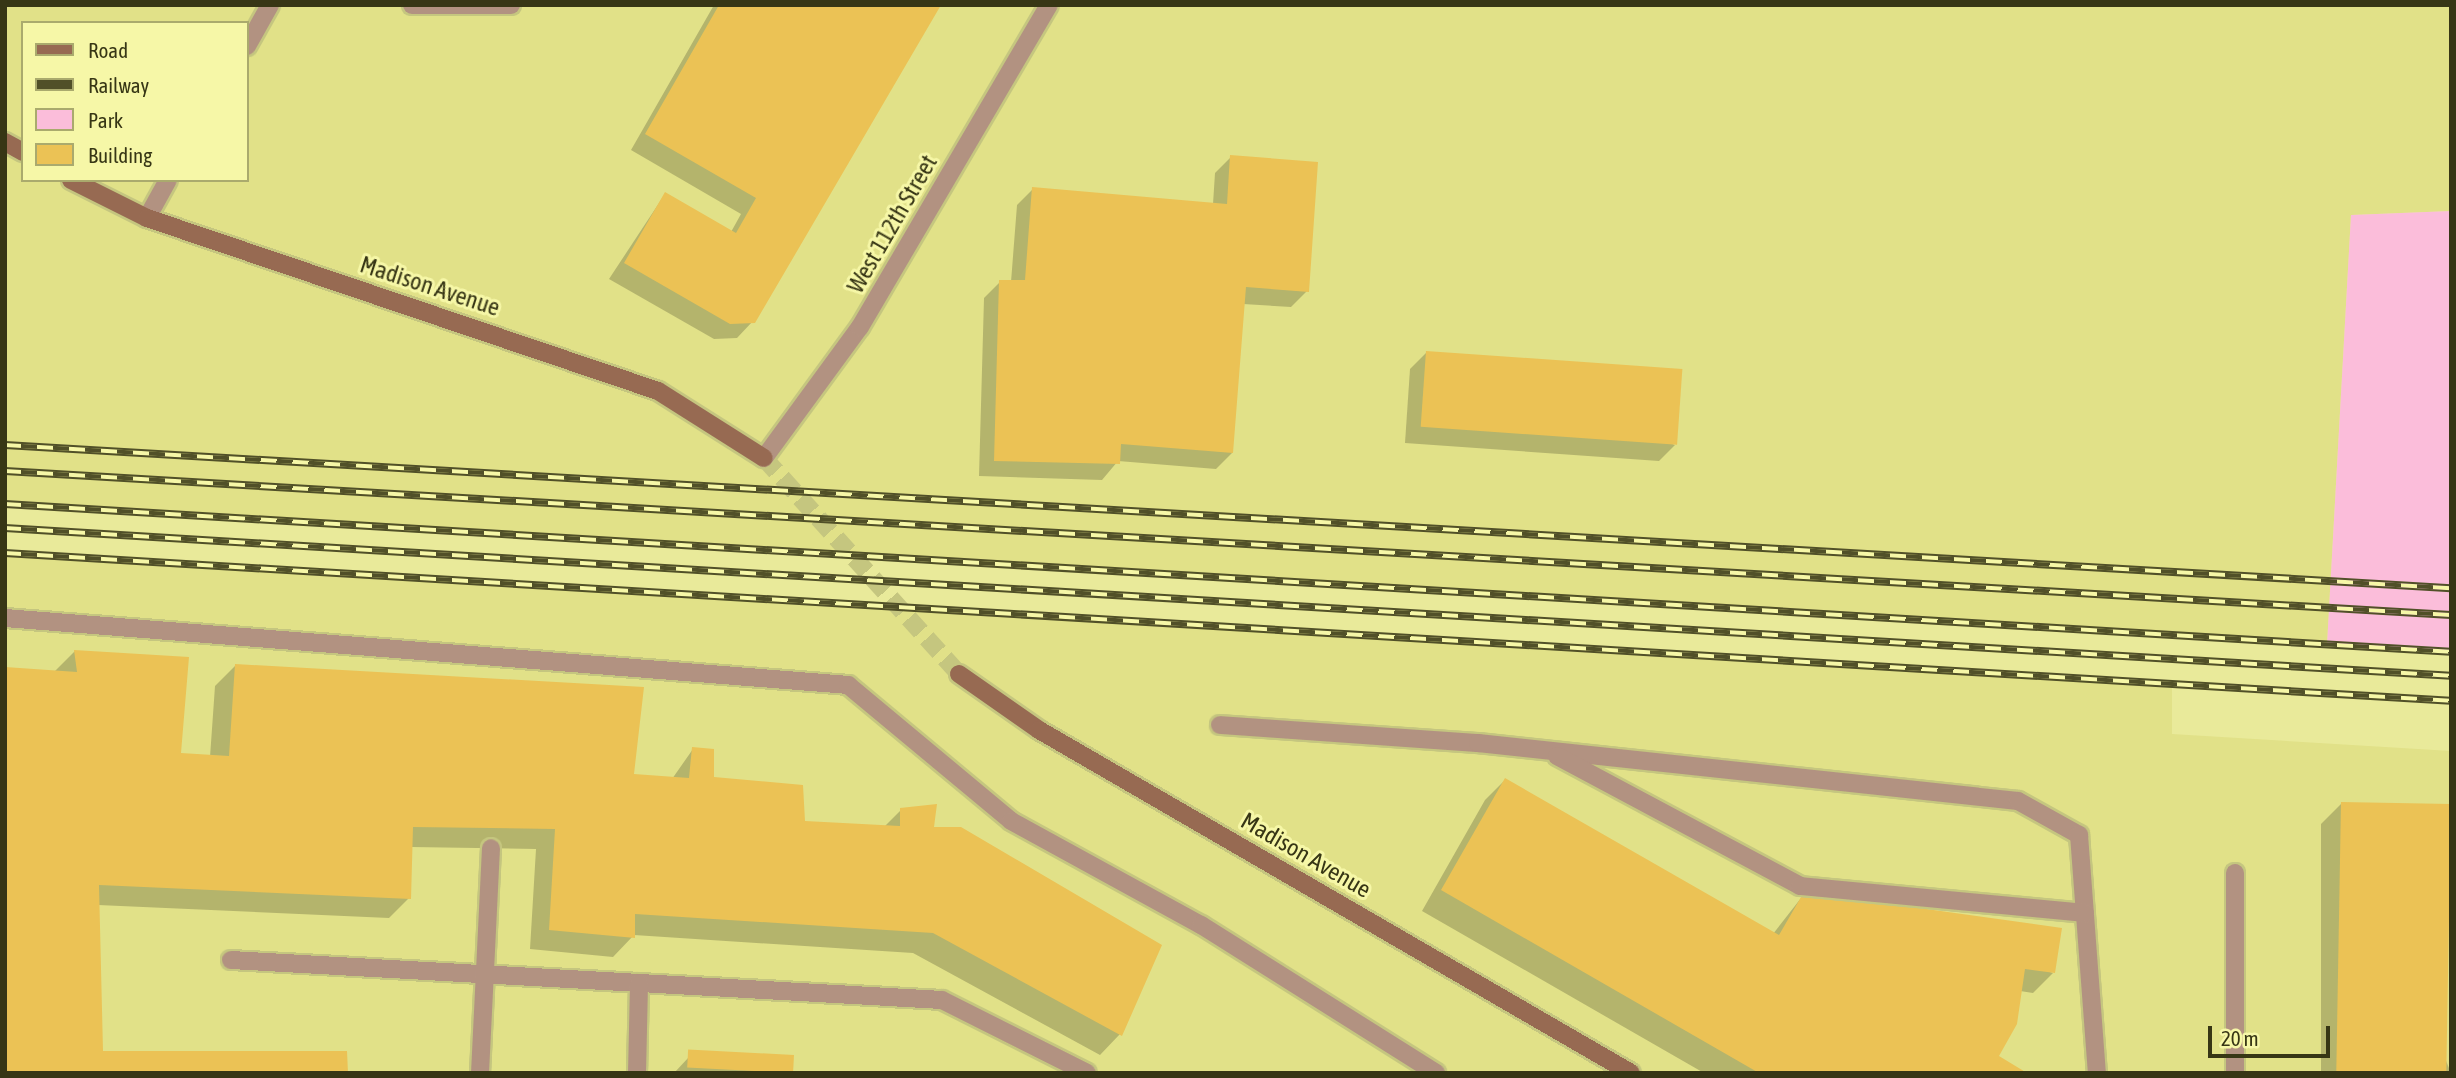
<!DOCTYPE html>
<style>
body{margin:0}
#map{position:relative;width:2456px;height:1078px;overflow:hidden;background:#e9ea9a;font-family:"Asap Condensed",sans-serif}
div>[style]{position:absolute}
.built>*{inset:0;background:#e1e188}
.green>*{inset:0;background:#fbbdda}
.shadow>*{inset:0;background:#0003}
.building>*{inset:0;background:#ebc255;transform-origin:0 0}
.secondary-tunnel>*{height:18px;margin-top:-9px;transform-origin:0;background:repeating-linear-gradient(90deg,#c5c67f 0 18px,transparent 0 27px)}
.roads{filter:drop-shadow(2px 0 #c5c67f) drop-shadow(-2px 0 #c5c67f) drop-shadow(0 2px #c5c67f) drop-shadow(0 -2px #c5c67f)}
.service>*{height:18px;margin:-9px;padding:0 9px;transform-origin:9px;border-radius:9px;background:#b29281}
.minor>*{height:18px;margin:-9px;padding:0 9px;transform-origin:9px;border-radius:9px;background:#b29281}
.secondary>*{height:18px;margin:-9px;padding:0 9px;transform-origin:9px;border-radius:9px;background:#976a52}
.rail>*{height:8px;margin-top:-4px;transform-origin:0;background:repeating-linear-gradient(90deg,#f6f7a7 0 16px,#515028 0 32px);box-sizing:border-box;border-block:2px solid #515028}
span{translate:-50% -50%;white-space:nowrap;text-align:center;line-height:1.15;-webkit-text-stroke:6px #f6f7a7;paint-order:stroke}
.street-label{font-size:24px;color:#373615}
.frame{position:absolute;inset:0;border:7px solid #373615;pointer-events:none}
.legend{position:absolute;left:21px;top:21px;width:228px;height:161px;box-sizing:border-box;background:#f6f7a7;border:2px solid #aaaa6d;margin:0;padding:9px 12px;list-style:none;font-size:21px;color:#373615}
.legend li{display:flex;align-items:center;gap:14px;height:35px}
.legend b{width:35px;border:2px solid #aaaa6d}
.scale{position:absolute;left:2208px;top:1026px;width:122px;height:32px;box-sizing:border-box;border:4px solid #373615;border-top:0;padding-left:9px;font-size:21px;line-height:24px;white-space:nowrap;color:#373615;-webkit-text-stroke:5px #f6f7a7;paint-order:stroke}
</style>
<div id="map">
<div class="built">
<div style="clip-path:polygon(evenodd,5px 5px,2451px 5px,2451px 211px,2351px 215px,2327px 645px,5px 503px,5px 5px,23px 23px,247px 23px,247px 180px,23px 180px,23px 23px)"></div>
<div style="clip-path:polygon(5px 553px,2172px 684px,2172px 734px,2451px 751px,2451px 1073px,5px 1073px)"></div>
</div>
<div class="green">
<div style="clip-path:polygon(2451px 211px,2451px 652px,2327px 645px,2351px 215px)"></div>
</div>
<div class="shadow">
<div style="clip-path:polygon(714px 5px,939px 5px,753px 321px,737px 338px,714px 339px,609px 279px,665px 194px,731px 232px,741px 214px,631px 150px)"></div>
<div style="clip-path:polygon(1231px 157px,1307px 291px,1291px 307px,1243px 304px,1232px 453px,1216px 469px,1118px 461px,1102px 480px,979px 476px,984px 298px,1000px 282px,1011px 282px,1017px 205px,1033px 189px,1213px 204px,1215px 173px)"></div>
<div style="clip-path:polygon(1426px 353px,1675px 445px,1659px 461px,1405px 443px,1410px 369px)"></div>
<div style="clip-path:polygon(75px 651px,179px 755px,210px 757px,215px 686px,235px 666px,632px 776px,672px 779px,693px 749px,712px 779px,803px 823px,884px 827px,901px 810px,932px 828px,1120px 1034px,1100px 1055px,913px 953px,634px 935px,613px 957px,530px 949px,536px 849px,411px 847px,409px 898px,389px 918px,98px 905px,101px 1053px,5px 1073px,53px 673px)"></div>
<div style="clip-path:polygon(1505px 780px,1773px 934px,1805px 893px,2053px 973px,2033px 993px,2020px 991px,1996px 1057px,2024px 1073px,1704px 1073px,1422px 911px,1485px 800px)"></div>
<div style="clip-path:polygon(2341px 804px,2451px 1073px,2321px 1073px,2321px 824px)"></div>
<div style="clip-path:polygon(689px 1057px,791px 1073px,674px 1073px)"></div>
</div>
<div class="building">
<div style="clip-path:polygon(719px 5px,941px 5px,755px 323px,730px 324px,624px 263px,665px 192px,736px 233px,756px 198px,645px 134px)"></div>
<div style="clip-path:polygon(1230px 155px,1318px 162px,1309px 292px,1246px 287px,1233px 453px,1121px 444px,1120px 464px,994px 461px,999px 280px,1025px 280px,1032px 187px,1227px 204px)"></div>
<div style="left:1426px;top:351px;width:257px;height:76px;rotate:4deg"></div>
<div style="clip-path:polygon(74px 650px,189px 657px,181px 753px,229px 756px,235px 664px,644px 687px,634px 774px,689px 778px,692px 747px,714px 749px,714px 777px,803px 785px,805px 821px,900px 826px,900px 808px,937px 804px,934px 827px,961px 827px,1162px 945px,1122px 1036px,933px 933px,635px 914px,635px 938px,549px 930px,555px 829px,413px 827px,411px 899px,99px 885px,103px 1051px,347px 1051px,348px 1073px,5px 1073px,5px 667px,77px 672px)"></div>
<div style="clip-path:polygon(1505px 778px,1779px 935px,1804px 892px,2062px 928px,2055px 973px,2025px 969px,2017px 1024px,1999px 1056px,2027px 1073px,1759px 1073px,1441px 890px)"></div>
<div style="left:2341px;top:802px;width:110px;height:271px;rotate:1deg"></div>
<div style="left:794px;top:1055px;width:18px;height:106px;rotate:93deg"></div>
</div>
<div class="secondary-tunnel">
<div style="left:764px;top:458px;width:291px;rotate:47.9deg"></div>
</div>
<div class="roads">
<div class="service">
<div style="left:412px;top:5px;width:99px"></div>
<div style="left:5px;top:618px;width:846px;rotate:4.54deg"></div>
<div style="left:848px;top:685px;width:212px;rotate:39.8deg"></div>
<div style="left:1011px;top:821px;width:217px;rotate:28.7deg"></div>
<div style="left:1201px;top:925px;width:278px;rotate:32.2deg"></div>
<div style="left:1220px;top:725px;width:259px;rotate:4deg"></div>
<div style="left:1478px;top:743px;width:543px;rotate:6.13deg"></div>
<div style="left:2018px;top:801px;width:70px;rotate:29.1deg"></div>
<div style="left:2079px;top:835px;width:239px;rotate:85.7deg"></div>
<div style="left:1557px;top:756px;width:276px;rotate:28.1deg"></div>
<div style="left:1800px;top:886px;width:286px;rotate:5.4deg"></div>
<div style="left:2235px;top:873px;width:200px;rotate:90deg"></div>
<div style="left:231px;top:960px;width:712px;rotate:3.22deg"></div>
<div style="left:942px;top:1000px;width:162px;rotate:26.7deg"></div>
<div style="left:480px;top:1073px;width:225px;rotate:-87.2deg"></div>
<div style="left:637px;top:1073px;width:90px;rotate:-88.7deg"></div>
</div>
<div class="minor">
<div style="left:247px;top:46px;width:47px;rotate:-60.7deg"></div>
<div style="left:147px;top:218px;width:43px;rotate:-61.1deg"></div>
<div style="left:764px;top:458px;width:162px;rotate:-53.8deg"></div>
<div style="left:860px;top:327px;width:373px;rotate:-59.6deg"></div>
</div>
<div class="secondary">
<div style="left:5px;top:142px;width:21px;rotate:29deg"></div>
<div style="left:71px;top:180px;width:85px;rotate:26.6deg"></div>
<div style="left:147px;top:218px;width:539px;rotate:18.7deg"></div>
<div style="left:658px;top:391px;width:125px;rotate:32.3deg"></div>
<div style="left:959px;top:674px;width:98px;rotate:35deg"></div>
<div style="left:1039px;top:730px;width:684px;rotate:30.09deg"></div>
</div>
</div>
<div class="rail">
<div style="left:5px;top:445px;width:2450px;rotate:3.35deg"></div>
<div style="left:5px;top:471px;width:2450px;rotate:3.37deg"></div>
<div style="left:5px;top:504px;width:2450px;rotate:3.46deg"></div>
<div style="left:5px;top:528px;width:2450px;rotate:3.46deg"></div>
<div style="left:5px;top:553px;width:2450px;rotate:3.46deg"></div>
</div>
<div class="street-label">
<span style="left:892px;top:224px;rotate:-60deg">West 112th Street</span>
<span style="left:430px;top:286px;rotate:18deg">Madison Avenue</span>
<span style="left:1306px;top:855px;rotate:30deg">Madison Avenue</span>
</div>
<div class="frame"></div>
<ul class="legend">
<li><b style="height:9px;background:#976a52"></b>Road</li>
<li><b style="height:9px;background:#515028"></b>Railway</li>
<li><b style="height:19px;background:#fbbdda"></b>Park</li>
<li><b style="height:19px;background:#ebc255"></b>Building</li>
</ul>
<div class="scale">20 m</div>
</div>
